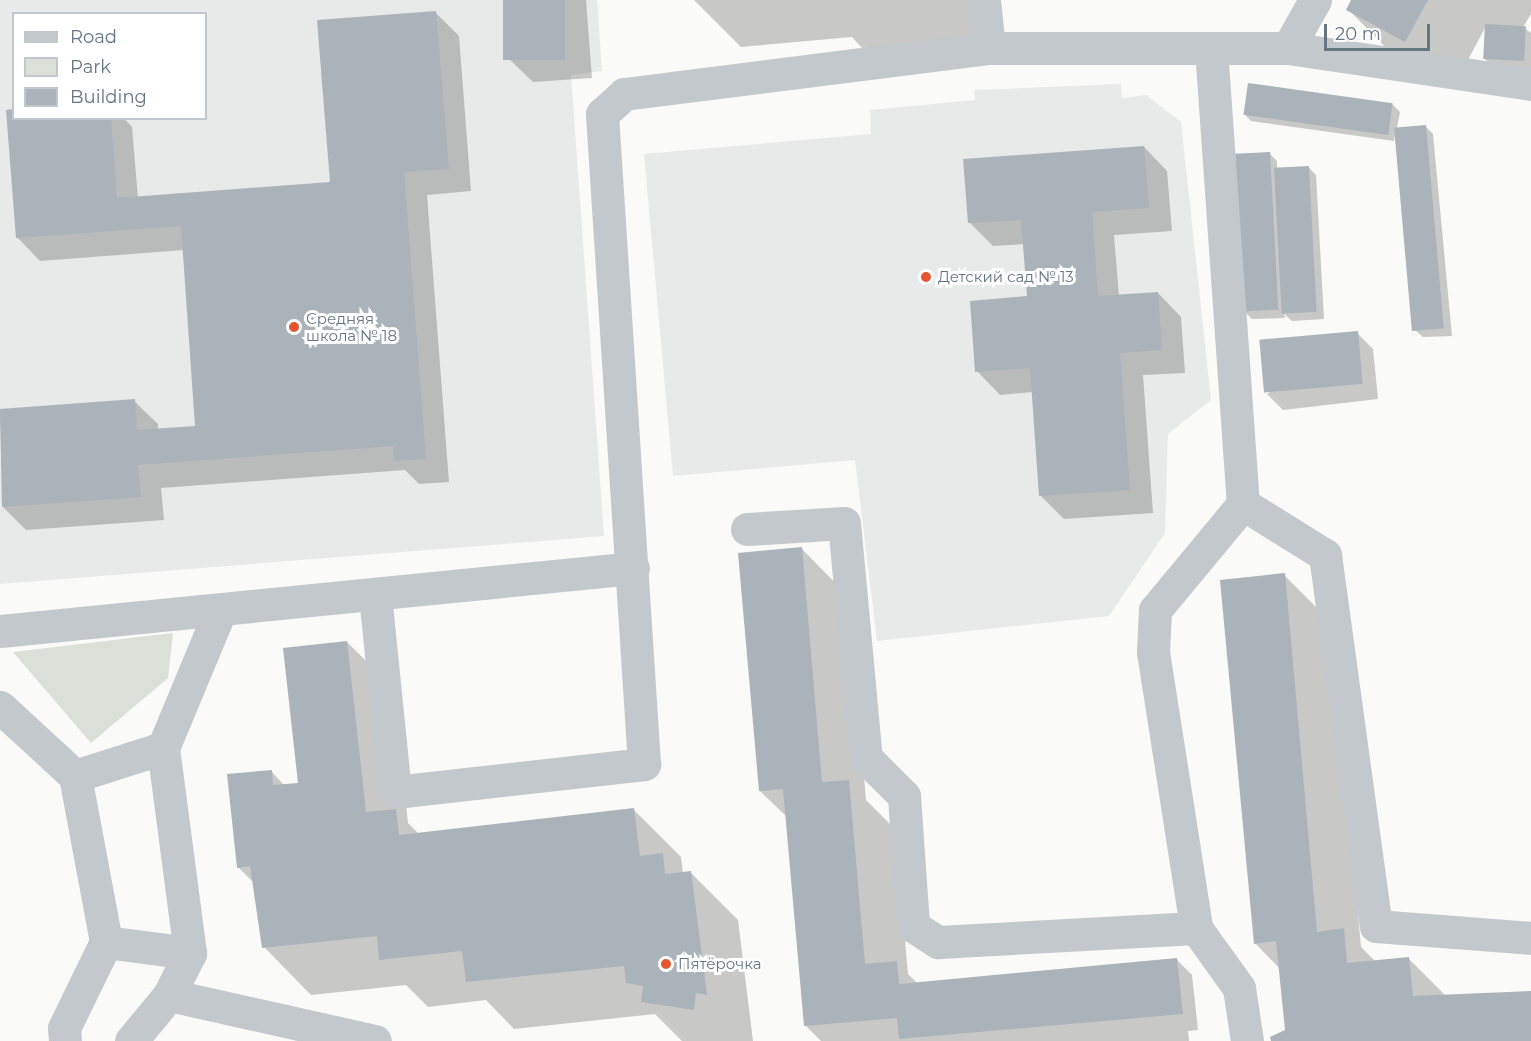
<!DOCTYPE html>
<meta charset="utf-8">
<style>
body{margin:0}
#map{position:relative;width:1531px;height:1041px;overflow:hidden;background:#fafaf8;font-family:Montserrat,sans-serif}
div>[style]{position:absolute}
.built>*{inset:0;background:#e8e9e9}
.green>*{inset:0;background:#dadfd7}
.shadow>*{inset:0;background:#0003}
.building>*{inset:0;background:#aab3b9;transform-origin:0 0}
.minor>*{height:33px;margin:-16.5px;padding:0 16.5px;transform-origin:16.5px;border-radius:16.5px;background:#c3c8cc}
.dots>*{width:16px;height:16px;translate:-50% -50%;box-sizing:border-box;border:3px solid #fff;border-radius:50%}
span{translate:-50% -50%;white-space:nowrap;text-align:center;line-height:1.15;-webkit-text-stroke:6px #fff;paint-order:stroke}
.poi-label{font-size:15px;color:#657683}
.left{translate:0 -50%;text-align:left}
.legend{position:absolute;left:12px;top:12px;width:195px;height:108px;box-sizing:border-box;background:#fff;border:2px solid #c1c8cd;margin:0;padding:8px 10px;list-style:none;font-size:18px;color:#657683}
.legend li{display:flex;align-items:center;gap:12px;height:30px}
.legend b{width:30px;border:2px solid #c1c8cd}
.scale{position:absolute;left:1324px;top:24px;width:106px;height:27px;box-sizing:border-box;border:3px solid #657683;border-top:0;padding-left:8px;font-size:18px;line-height:21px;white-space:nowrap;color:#657683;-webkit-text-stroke:4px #fff;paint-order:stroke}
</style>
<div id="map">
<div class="built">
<div style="clip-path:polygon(evenodd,0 0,597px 0,602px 71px,571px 75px,604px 536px,0 584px,0 0,14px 14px,206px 14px,206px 118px,14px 118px,14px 14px)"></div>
<div style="clip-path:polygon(1121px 84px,1122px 98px,1146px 95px,1181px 122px,1211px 400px,1168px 434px,1165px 533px,1109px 616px,877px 641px,855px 460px,673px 476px,644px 154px,871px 134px,870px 110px,975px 100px,974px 90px)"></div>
</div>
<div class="green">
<div style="clip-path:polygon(173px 633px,168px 678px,91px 743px,13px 652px)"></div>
</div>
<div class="shadow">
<div style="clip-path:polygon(505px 0,586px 0,592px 78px,533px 82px,509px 59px)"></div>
<div style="clip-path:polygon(694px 0,983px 0,987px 41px,862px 48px,852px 37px,741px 47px)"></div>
<div style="clip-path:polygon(1353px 0,1531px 0,1531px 14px,1523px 27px,1531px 33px,1531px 76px,1501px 75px,1485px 59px,1486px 26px,1453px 88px,1395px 57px,1348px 9px)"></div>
<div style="clip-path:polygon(436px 13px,459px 36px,471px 191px,427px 195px,449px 482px,419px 484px,405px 470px,161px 488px,164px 520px,26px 530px,3px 507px,0 411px,134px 401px,158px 424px,158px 430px,197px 427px,184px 250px,40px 261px,17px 237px,14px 118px,124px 118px,132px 127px,138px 198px,332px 183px)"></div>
<div style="clip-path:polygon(1392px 104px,1400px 112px,1397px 128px,1425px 126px,1433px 134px,1452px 336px,1423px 337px,1415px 330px,1395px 135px,1394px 141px,1251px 121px,1243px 113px)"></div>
<div style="clip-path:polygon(1144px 147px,1167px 171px,1172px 231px,1114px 235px,1119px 296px,1158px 293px,1181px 317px,1185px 373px,1143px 375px,1153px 513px,1064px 519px,1041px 496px,1033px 392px,1000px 395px,977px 371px,1029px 298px,1025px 244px,993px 246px,970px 223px)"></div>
<div style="clip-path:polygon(1269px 153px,1277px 161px,1277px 169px,1308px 167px,1316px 175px,1324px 319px,1292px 321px,1284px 314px,1285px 318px,1252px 319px,1245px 312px)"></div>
<div style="clip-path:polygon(1357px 333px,1373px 349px,1378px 399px,1283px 410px,1267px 394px)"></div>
<div style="clip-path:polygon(801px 548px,848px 596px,866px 800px,895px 829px,908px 974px,918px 984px,1176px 959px,1192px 975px,1198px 1030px,1188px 1031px,1189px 1041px,821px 1041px,805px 1025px,787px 817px,760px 791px)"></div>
<div style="clip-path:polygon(1284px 575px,1331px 622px,1361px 947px,1376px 962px,1409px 959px,1446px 996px,1531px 992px,1531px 1041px,1272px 1041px,1286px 1031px,1280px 969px,1255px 943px)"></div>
<div style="clip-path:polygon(347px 642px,394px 689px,408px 823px,419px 834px,634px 810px,681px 857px,683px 873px,691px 873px,738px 920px,753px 1041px,682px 1041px,655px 1014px,514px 1029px,486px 1000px,428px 1007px,406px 985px,311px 995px,264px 947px,254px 883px,238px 867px,271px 771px,285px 786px,299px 784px)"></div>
</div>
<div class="building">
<div style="left:503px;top:0;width:62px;height:60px"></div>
<div style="clip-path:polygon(1351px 0,1428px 0,1405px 42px,1346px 10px)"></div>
<div style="clip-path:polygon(436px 11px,449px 169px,404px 172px,426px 459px,394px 461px,393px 446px,138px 465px,141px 497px,2px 507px,0 409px,135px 399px,137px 430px,195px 426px,181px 226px,16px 238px,6px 110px,14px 109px,14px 118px,111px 118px,117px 198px,330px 182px,317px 20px)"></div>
<div style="left:1485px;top:24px;width:41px;height:35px;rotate:3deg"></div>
<div style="left:1248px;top:83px;width:146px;height:32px;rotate:8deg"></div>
<div style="left:1426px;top:125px;width:204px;height:32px;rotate:85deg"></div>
<div style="clip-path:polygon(1144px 146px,1149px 208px,1092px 212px,1098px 296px,1158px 292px,1162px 350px,1120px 353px,1130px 490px,1039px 496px,1030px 368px,975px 372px,970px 301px,1027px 296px,1021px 220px,968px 223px,963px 159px)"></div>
<div style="left:1270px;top:152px;width:158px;height:35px;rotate:87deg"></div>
<div style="left:1309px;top:166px;width:146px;height:35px;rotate:87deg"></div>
<div style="left:1358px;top:331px;width:53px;height:99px;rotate:85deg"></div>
<div style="clip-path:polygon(802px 547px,822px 782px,849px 780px,865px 964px,897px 961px,899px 984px,1177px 958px,1183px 1014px,899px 1039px,897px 1018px,804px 1026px,783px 789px,759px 791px,738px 553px)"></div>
<div style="clip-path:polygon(1285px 573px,1317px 932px,1344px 928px,1347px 963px,1409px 957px,1413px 996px,1531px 991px,1531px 1041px,1271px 1041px,1270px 1037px,1285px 1030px,1276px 941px,1254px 944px,1220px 580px)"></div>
<div style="clip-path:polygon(347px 641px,366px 812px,396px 809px,399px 835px,634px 808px,640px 856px,663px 853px,665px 874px,691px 871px,707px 995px,696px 993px,694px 1010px,641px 1002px,643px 986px,626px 983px,624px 966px,466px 982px,462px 951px,379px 960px,377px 936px,262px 948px,250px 866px,237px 868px,227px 774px,272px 770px,273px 785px,298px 783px,283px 648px)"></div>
</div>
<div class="minor">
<div style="left:984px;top:0;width:48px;rotate:84.1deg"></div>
<div style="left:1211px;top:48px;width:457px;rotate:86deg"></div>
<div style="left:1243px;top:504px;width:138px;rotate:129.7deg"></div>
<div style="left:1155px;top:610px;width:42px;rotate:92.7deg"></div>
<div style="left:1153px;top:652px;width:279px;rotate:81.1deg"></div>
<div style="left:1196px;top:928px;width:74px;rotate:54.4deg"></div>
<div style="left:1239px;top:988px;width:54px;rotate:81.4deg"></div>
<div style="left:1288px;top:48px;width:55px;rotate:-60.6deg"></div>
<div style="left:1243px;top:504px;width:97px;rotate:31.9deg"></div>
<div style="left:1325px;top:555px;width:374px;rotate:82.2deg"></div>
<div style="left:1376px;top:926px;width:155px;rotate:4.4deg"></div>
<div style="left:747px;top:529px;width:97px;rotate:-3.5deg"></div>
<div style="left:844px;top:523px;width:236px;rotate:84.7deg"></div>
<div style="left:866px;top:758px;width:54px;rotate:45deg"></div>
<div style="left:904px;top:796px;width:130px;rotate:86deg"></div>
<div style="left:913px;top:926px;width:30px;rotate:33deg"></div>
<div style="left:938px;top:942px;width:258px;rotate:-3.1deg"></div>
<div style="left:375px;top:595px;width:198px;rotate:84.2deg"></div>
<div style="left:395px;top:792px;width:251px;rotate:-6.4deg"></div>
<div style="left:644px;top:764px;width:651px;rotate:-93.7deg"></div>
<div style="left:602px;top:114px;width:30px;rotate:-42deg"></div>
<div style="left:624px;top:94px;width:368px;rotate:-7.2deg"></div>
<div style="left:989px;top:48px;width:299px"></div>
<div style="left:1288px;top:48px;width:246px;rotate:8.4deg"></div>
<div style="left:0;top:631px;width:636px;rotate:-5.68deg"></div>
<div style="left:0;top:707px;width:102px;rotate:42.6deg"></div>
<div style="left:75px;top:776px;width:169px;rotate:79.4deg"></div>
<div style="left:106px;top:942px;width:85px;rotate:7.5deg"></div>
<div style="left:190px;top:953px;width:47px;rotate:116.6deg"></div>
<div style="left:169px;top:995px;width:211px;rotate:12.6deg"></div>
<div style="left:163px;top:748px;width:207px;rotate:82.5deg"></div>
<div style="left:75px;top:776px;width:92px;rotate:-17.7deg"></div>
<div style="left:163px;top:748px;width:148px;rotate:-67.4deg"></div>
<div style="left:65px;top:1041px;width:13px;rotate:-94deg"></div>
<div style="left:64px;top:1028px;width:96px;rotate:-64deg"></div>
<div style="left:131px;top:1041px;width:60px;rotate:-50.4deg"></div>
</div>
<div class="dots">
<div style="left:926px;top:277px;background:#e4572e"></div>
<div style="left:294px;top:327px;background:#e4572e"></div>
<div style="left:666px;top:964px;background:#e4572e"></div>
</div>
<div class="poi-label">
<span class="left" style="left:938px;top:277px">Детский сад № 13</span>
<span class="left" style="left:306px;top:327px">Средняя<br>школа № 18</span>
<span class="left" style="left:678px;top:964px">Пятёрочка</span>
</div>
<ul class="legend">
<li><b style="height:8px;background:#c3c8cc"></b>Road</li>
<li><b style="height:16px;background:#dadfd7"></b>Park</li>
<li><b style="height:16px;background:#aab3b9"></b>Building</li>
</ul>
<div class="scale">20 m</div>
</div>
